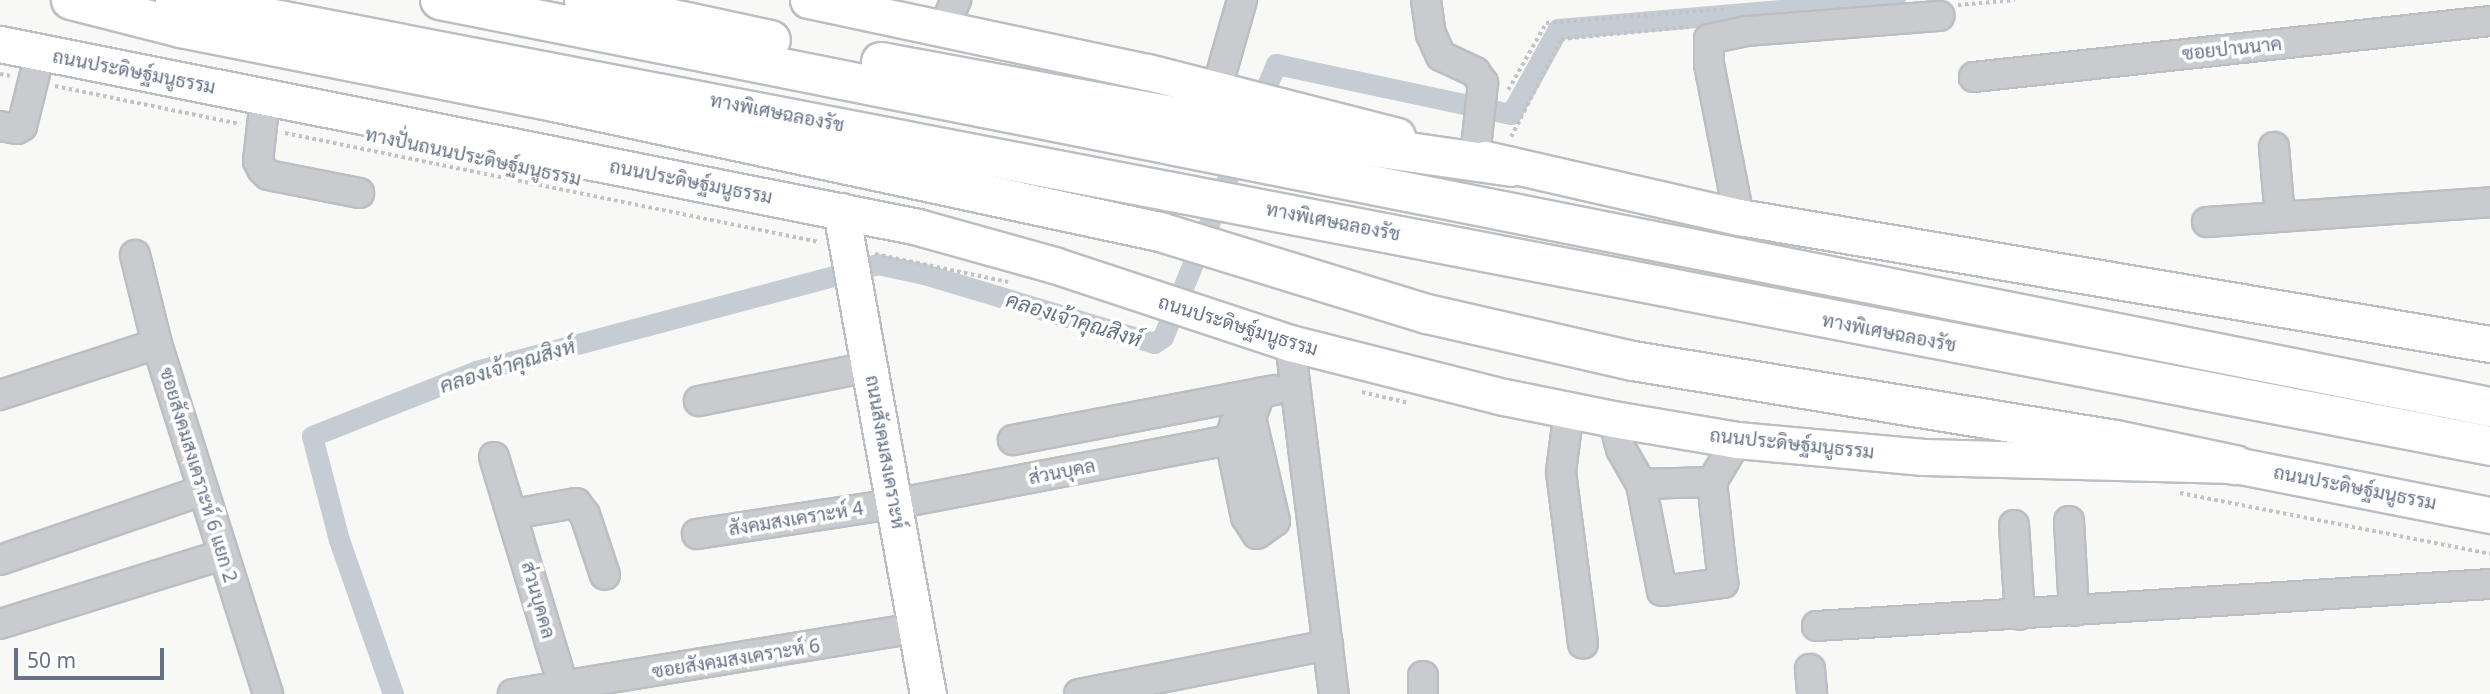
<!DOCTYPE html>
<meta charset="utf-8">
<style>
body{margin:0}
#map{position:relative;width:2490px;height:694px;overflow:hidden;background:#f8f9f6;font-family:"Noto Sans",Sarabun,sans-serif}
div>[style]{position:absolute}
.canal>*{height:21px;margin:-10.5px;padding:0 10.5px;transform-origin:10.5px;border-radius:10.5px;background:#c6ccd3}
.path>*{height:3.5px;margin-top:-1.75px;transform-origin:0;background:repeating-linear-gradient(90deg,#c2c3c6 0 3.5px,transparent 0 7px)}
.roads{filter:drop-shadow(2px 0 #bbbec2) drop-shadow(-2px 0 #bbbec2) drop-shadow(0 2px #bbbec2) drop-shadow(0 -2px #bbbec2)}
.minor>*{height:28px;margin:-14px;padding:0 14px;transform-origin:14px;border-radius:14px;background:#c9cbcf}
.major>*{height:35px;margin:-17.5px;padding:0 17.5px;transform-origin:17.5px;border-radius:17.5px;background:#fff}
.highway>*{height:38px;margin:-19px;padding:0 19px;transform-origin:19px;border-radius:19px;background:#fff}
span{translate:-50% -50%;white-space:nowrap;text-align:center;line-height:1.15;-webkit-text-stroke:7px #fff;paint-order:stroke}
.street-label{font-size:19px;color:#677288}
.water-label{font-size:21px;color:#637383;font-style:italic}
.scale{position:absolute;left:14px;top:648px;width:150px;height:32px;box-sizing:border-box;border:4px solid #677288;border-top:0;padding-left:9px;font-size:21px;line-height:24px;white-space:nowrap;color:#677288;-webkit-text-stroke:5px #fff;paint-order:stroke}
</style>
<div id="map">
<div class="canal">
<div style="left:1256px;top:111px;width:51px;rotate:-66.9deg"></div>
<div style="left:1276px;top:64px;width:240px;rotate:12deg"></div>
<div style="left:1511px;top:114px;width:97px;rotate:-61.1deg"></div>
<div style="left:1558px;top:29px;width:338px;rotate:-4.9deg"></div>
<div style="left:393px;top:694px;width:163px;rotate:-109.3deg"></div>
<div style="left:339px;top:540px;width:107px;rotate:-104.6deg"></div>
<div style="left:312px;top:436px;width:176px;rotate:-21.6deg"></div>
<div style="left:476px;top:371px;width:415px;rotate:-14.9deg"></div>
<div style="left:877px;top:264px;width:48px;rotate:12deg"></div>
<div style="left:924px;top:274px;width:240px;rotate:16.7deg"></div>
<div style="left:1154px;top:343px;width:11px;rotate:-34deg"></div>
<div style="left:1163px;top:337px;width:202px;rotate:-67.9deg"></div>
</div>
<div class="path">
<div style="left:1958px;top:5px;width:57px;rotate:-5deg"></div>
<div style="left:0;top:74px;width:10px;rotate:11deg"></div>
<div style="left:55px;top:86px;width:189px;rotate:11.6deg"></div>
<div style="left:1508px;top:90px;width:77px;rotate:-60.4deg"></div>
<div style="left:1546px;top:23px;width:182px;rotate:-4.4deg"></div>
<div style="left:285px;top:133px;width:545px;rotate:11.54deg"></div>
<div style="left:1511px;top:137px;width:110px;rotate:-63deg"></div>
<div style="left:1561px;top:39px;width:128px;rotate:-5.4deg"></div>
<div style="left:875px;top:254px;width:136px;rotate:11.9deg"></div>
<div style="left:1362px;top:392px;width:48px;rotate:13.2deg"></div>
<div style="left:2180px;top:493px;width:316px;rotate:11.1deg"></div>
</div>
<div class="roads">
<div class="minor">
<div style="left:1426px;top:0;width:34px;rotate:82deg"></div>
<div style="left:1431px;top:34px;width:24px;rotate:66deg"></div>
<div style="left:1441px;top:56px;width:38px;rotate:25deg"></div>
<div style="left:1475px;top:72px;width:14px;rotate:54deg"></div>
<div style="left:1483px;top:83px;width:74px;rotate:96.2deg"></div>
<div style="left:944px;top:27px;width:30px;rotate:-66deg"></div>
<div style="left:1974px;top:77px;width:519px;rotate:-6.19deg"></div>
<div style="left:1217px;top:88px;width:91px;rotate:-74.1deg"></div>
<div style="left:265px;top:99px;width:62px;rotate:96.4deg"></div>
<div style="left:258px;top:161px;width:9px;rotate:63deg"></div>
<div style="left:262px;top:169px;width:8px;rotate:45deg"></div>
<div style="left:268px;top:175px;width:93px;rotate:11.2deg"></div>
<div style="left:0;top:126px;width:17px;rotate:10deg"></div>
<div style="left:17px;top:129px;width:6px;rotate:-31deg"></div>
<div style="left:22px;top:126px;width:75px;rotate:-76.1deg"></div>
<div style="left:2274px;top:147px;width:70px;rotate:85.1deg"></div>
<div style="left:1739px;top:217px;width:156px;rotate:-101.1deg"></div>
<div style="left:1709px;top:64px;width:25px;rotate:-90deg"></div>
<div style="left:1709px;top:39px;width:39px;rotate:-12deg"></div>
<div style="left:1747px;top:31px;width:193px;rotate:-4.5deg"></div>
<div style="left:2207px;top:222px;width:284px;rotate:-4deg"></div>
<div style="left:135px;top:255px;width:92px;rotate:76.1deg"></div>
<div style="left:157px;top:344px;width:367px;rotate:72.4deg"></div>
<div style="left:1290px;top:343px;width:354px;rotate:82.9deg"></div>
<div style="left:0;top:395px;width:165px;rotate:-18deg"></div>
<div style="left:699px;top:401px;width:173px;rotate:-11.3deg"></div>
<div style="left:1569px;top:410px;width:63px;rotate:97.4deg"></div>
<div style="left:1561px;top:472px;width:173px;rotate:82.7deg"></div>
<div style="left:1251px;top:418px;width:18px;rotate:158deg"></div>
<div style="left:1234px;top:425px;width:16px;rotate:105deg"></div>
<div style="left:1230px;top:440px;width:79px;rotate:78.3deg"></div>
<div style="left:1246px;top:517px;width:20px;rotate:57deg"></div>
<div style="left:1257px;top:534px;width:22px;rotate:-36deg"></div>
<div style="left:1275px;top:521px;width:106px;rotate:-103.1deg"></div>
<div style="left:1251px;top:418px;width:27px;rotate:-70deg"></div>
<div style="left:1613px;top:419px;width:31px;rotate:75deg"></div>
<div style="left:1621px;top:449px;width:40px;rotate:60.3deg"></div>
<div style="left:1641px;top:484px;width:71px;rotate:-1.6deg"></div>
<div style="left:1712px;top:482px;width:49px;rotate:-59.2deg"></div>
<div style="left:1013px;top:440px;width:266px;rotate:-10.8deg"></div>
<div style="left:494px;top:457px;width:239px;rotate:73.2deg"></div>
<div style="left:1641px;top:484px;width:109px;rotate:78.9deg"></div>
<div style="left:1662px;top:591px;width:62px;rotate:-7.5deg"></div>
<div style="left:1723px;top:583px;width:102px;rotate:-96.2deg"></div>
<div style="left:513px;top:514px;width:64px;rotate:-9.9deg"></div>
<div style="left:576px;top:503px;width:15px;rotate:53deg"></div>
<div style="left:585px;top:515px;width:63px;rotate:71.6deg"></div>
<div style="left:2069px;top:521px;width:90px;rotate:86.8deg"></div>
<div style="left:2014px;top:525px;width:90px;rotate:86.2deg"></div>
<div style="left:697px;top:534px;width:199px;rotate:-8.7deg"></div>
<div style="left:894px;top:504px;width:342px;rotate:-10.8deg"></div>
<div style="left:0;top:560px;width:213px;rotate:-18.9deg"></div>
<div style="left:0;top:624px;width:232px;rotate:-17.3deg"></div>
<div style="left:1817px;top:626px;width:674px;rotate:-3.57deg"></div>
<div style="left:1810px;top:669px;width:25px;rotate:85deg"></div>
<div style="left:1423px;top:676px;width:18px;rotate:90deg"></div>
<div style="left:513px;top:694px;width:409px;rotate:-9.3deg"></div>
<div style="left:1079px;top:694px;width:254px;rotate:-11.1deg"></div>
</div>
<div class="major">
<div style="left:808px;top:0;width:348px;rotate:12deg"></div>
<div style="left:1148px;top:72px;width:257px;rotate:14.4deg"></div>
<div style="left:0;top:44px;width:936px;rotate:11.27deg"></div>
<div style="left:918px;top:227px;width:141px;rotate:15.6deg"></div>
<div style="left:1054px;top:265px;width:249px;rotate:18.3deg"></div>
<div style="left:1290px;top:343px;width:221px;rotate:14.2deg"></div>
<div style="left:1504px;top:397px;width:111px;rotate:11.4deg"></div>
<div style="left:1613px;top:419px;width:126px;rotate:9.6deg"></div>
<div style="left:1737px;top:440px;width:187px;rotate:5.2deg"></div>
<div style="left:1923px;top:457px;width:312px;rotate:1.5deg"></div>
<div style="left:2235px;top:465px;width:260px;rotate:11.1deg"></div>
<div style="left:1485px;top:159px;width:261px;rotate:12.9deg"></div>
<div style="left:1739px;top:217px;width:762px;rotate:9.6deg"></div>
<div style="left:841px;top:211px;width:491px;rotate:79.8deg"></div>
</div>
<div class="highway">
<div style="left:71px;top:0;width:114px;rotate:14.3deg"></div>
<div style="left:181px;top:28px;width:380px;rotate:11.2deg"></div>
<div style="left:554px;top:102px;width:620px;rotate:12.11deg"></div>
<div style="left:1160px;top:232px;width:279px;rotate:17.1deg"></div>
<div style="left:1427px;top:314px;width:211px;rotate:12.9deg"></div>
<div style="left:1633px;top:361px;width:489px;rotate:9.3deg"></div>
<div style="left:2116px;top:440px;width:122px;rotate:11.9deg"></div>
<div style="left:175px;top:0;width:2358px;rotate:10.9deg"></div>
<div style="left:440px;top:0;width:2090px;rotate:11.23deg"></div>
<div style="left:584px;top:0;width:191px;rotate:12.1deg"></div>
<div style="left:881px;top:62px;width:339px;rotate:10.5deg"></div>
<div style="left:1214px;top:124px;width:300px;rotate:8.2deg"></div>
</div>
</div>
<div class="street-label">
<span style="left:2232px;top:49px;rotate:-6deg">ซอยปานนาค</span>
<span style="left:134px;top:72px;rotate:11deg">ถนนประดิษฐ์มนูธรรม</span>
<span style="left:777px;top:113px;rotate:11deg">ทางพิเศษฉลองรัช</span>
<span style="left:473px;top:157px;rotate:12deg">ทางปั่นถนนประดิษฐ์มนูธรรม</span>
<span style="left:691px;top:182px;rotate:11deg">ถนนประดิษฐ์มนูธรรม</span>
<span style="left:1333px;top:222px;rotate:11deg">ทางพิเศษฉลองรัช</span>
<span style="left:1238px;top:326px;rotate:17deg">ถนนประดิษฐ์มนูธรรม</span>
<span style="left:1889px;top:333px;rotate:11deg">ทางพิเศษฉลองรัช</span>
<span style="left:1792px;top:444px;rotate:6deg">ถนนประดิษฐ์มนูธรรม</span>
<span style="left:885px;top:452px;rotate:80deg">ถนนสังคมสงเคราะห์</span>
<span style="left:1062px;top:472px;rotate:-11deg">ส่วนบุคล</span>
<span style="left:198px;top:475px;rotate:73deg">ซอยสังคมสงเคราะห์ 6 แยก 2</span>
<span style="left:2355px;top:488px;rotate:11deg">ถนนประดิษฐ์มนูธรรม</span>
<span style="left:796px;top:519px;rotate:-9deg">สังคมสงเคราะห์ 4</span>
<span style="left:538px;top:600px;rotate:74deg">ส่วนบุคคล</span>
<span style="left:736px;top:659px;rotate:-9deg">ซอยสังคมสงเคราะห์ 6</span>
</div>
<div class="water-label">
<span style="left:1074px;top:319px;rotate:17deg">คลองเจ้าคุณสิงห์</span>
<span style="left:507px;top:365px;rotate:-17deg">คลองเจ้าคุณสิงห์</span>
</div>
<div class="scale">50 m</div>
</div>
